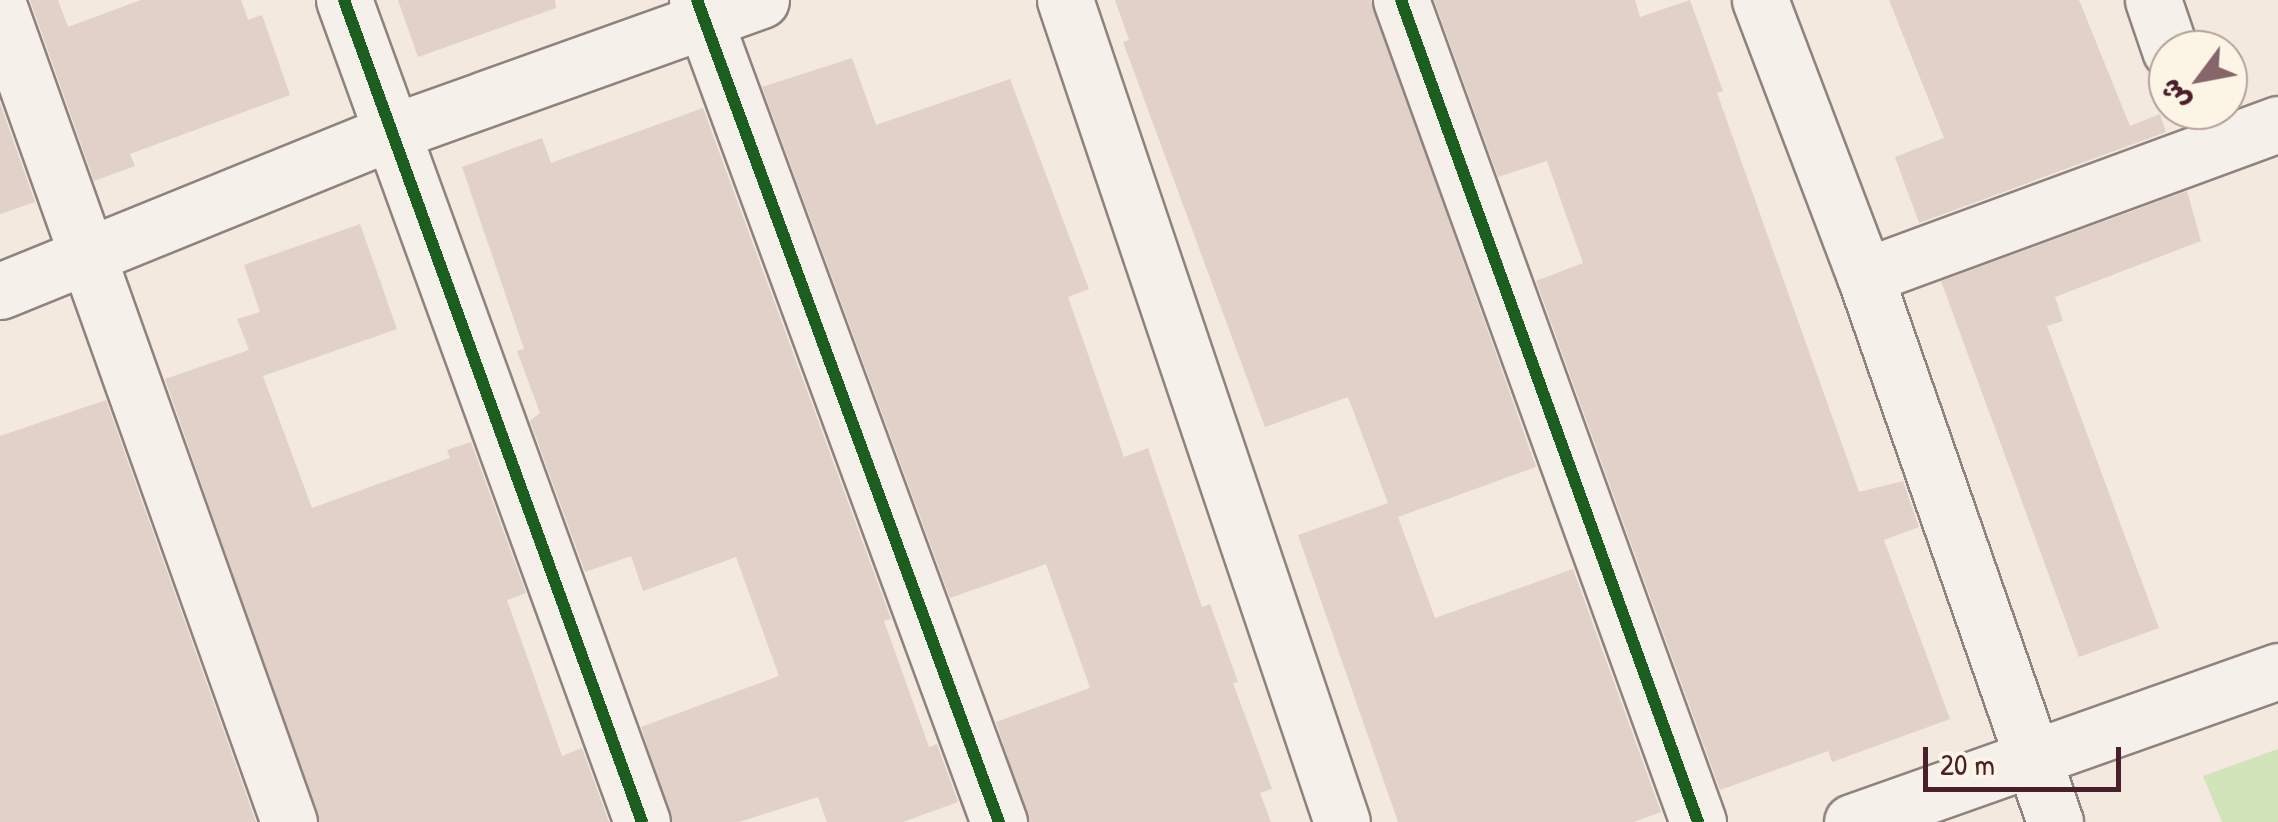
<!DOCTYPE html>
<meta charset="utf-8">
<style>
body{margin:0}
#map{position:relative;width:2278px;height:822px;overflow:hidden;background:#f4e9de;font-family:"Patrick Hand","Playpen Sans Arabic",sans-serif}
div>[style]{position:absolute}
.green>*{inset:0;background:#d1e4ba}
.building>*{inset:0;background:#e1d1c8}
.roads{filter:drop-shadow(2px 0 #8f827f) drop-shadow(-2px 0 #8f827f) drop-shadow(0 2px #8f827f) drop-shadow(0 -2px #8f827f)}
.minor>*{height:55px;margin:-27.5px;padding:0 27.5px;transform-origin:27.5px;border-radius:27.5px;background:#f5f1ea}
.cycleway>*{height:12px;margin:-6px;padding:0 6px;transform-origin:6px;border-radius:6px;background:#1b5e20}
span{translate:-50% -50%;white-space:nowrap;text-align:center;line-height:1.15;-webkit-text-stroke:8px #fcf5e5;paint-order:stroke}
.north{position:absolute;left:2148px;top:30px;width:100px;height:100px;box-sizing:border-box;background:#fcf5e5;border:2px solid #b59f9b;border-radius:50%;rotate:238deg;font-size:28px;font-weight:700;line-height:40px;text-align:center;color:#4a1f2b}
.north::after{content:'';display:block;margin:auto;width:35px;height:45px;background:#86666a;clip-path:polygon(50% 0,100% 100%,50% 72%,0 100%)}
.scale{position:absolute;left:1923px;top:747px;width:198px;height:45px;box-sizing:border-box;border:5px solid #4a1f2b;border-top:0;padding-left:12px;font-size:30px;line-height:35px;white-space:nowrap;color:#4a1f2b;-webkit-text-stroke:8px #fcf5e5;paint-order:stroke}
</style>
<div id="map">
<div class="green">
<div style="clip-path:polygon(2278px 749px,2278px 822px,2222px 822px,2203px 776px)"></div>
</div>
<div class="building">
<div style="clip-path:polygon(30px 0,58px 0,68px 27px,141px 0,241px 0,248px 20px,262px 15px,290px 95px,130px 154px,135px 166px,94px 181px)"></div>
<div style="clip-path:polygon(398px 0,555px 0,556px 8px,418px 57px)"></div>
<div style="clip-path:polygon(1115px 0,1371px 0,1536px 467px,1398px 517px,1435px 618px,1573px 569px,1661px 812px,1634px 822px,1398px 822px,1298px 535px,1388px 503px,1348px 397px,1265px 427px,1123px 42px,1129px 40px)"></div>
<div style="clip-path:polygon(1434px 0,1635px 0,1640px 17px,1690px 0,1723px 91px,1717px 93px,1859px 492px,1903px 481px,1919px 527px,1884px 540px,1950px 719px,1832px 762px,1828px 751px,1720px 790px,1536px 281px,1583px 263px,1547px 161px,1498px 177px)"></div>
<div style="clip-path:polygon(1889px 0,2079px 0,2130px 126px,2160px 114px,2166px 132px,1919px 223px,1895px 157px,1944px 138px)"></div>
<div style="clip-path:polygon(852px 58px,876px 125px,1010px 79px,1089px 289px,1068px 297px,1124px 457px,1148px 448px,1202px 607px,1210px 604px,1238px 682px,1233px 683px,1272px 789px,1260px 793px,1271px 822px,1029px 822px,996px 722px,1090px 688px,1046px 564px,950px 598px,762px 87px)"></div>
<div style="clip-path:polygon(0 103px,35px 202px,0 214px)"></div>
<div style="clip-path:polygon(703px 108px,891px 619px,884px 621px,929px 747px,937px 744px,958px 802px,903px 822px,827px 822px,818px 797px,739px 822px,672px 822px,641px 727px,779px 676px,736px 557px,643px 591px,631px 556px,585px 572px,530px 421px,540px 413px,517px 351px,524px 349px,462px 167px,542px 138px,551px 163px)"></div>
<div style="clip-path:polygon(2187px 191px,2201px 241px,2055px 297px,2063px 321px,2047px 326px,2159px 628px,2079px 657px,1941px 281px)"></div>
<div style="clip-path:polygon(360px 224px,397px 329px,263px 376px,312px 508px,450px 458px,447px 450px,471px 442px,526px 593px,507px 600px,562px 756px,582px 748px,609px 822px,319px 822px,165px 379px,249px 350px,237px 319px,260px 312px,244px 265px)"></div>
<div style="clip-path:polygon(106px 400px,256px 822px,0 822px,0 436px)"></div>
</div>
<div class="roads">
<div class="minor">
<div style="left:344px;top:0;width:874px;rotate:70.07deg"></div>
<div style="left:697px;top:0;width:876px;rotate:69.83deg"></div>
<div style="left:1065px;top:0;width:867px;rotate:71.38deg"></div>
<div style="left:1401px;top:0;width:874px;rotate:70.13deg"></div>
<div style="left:1760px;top:0;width:295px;rotate:69.2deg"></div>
<div style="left:1865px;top:276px;width:578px;rotate:70.81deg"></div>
<div style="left:2153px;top:0;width:53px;rotate:71.2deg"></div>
<div style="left:0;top:10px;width:862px;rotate:70.41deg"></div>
<div style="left:1865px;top:276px;width:440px;rotate:-20.2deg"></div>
<div style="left:0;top:291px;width:421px;rotate:-22.1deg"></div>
<div style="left:390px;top:133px;width:394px;rotate:-19.7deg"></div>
<div style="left:1852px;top:822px;width:452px;rotate:-19.5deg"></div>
</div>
</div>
<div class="cycleway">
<div style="left:344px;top:0;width:874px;rotate:70.07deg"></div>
<div style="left:697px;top:0;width:876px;rotate:69.83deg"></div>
<div style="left:1401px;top:0;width:874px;rotate:70.13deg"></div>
</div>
<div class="north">ش</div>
<div class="scale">20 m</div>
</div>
